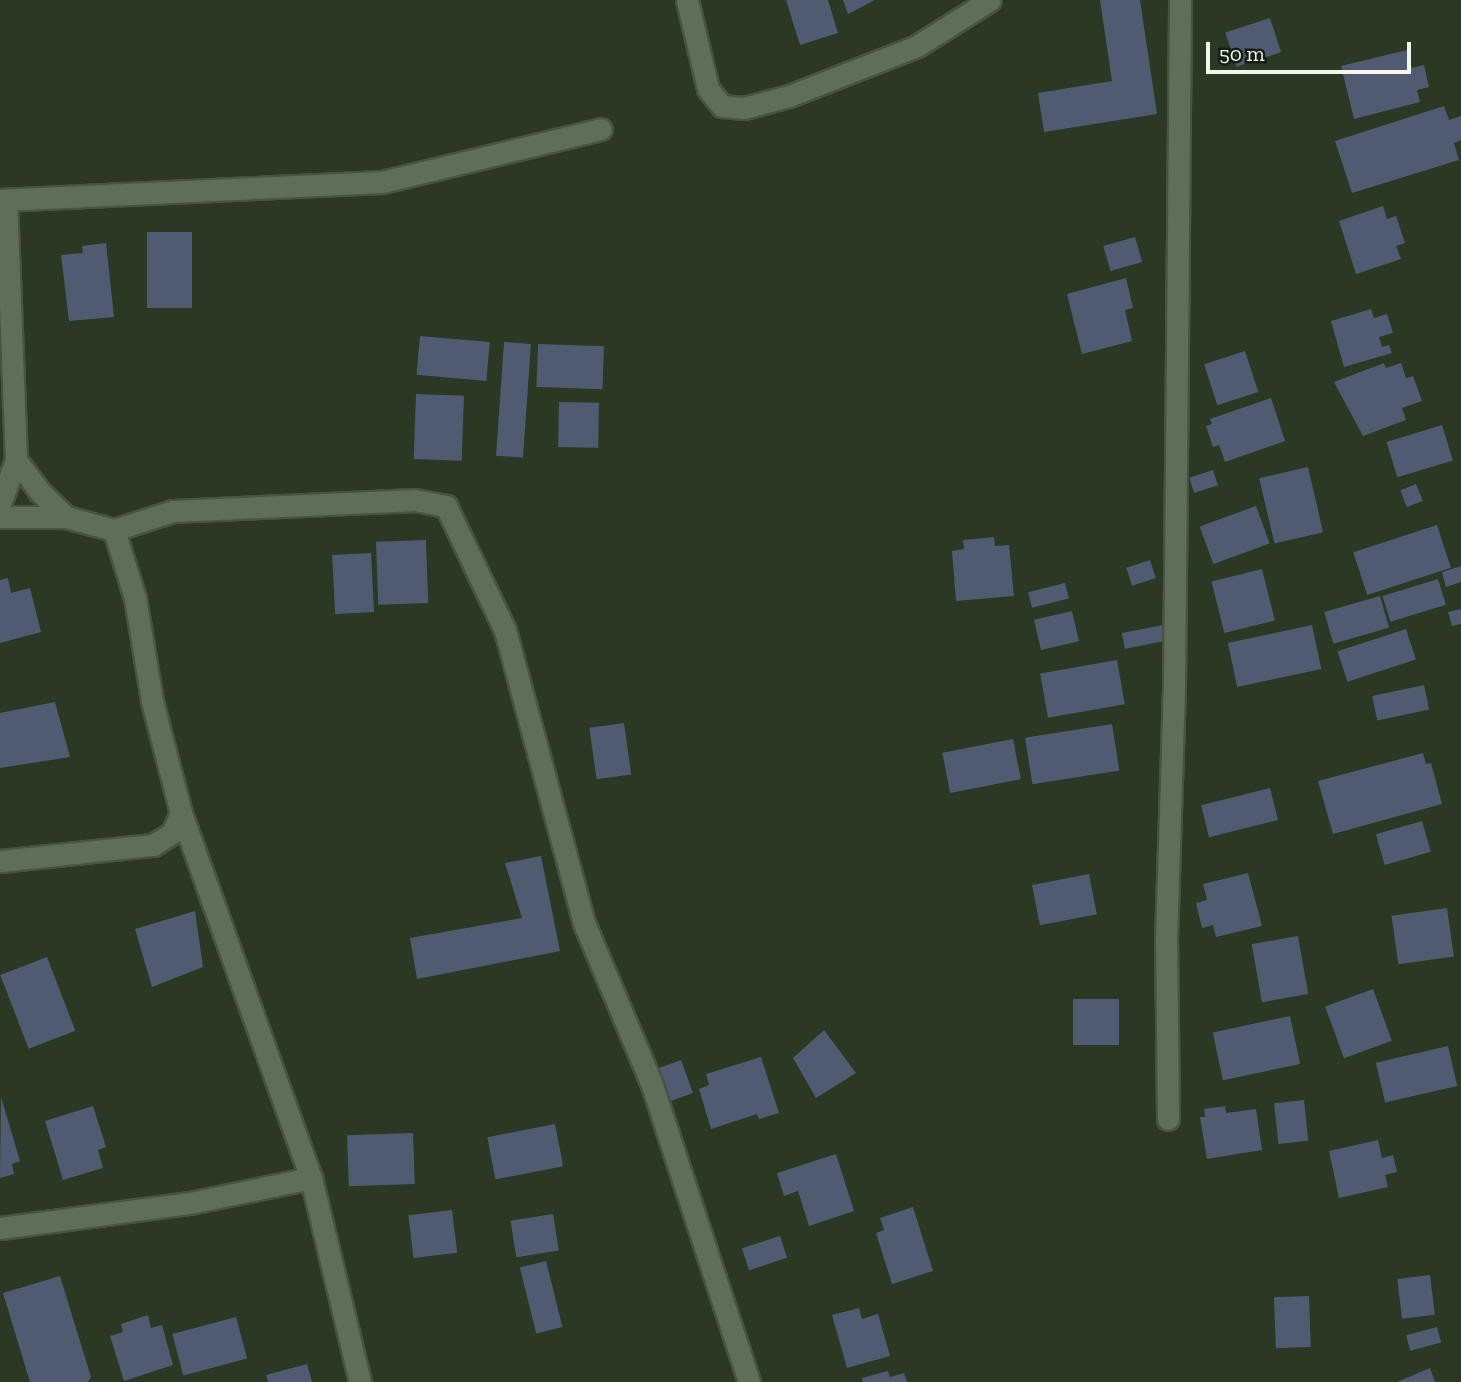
<!DOCTYPE html>
<style>
body{margin:0}
#map{position:relative;width:1461px;height:1382px;overflow:hidden;background:#2a3824;font-family:"Zilla Slab",serif}
div>[style]{position:absolute}
.building>*{inset:0;background:#505b71;transform-origin:0 0}
.roads{filter:drop-shadow(2px 0 #485342) drop-shadow(-2px 0 #485342) drop-shadow(0 2px #485342) drop-shadow(0 -2px #485342)}
.street>*{height:21px;margin:-10.5px;padding:0 10.5px;transform-origin:10.5px;border-radius:10.5px;background:#5f6e58}
span{translate:-50% -50%;white-space:nowrap;text-align:center;line-height:1.15;-webkit-text-stroke:6px #171d14;paint-order:stroke}
.scale{position:absolute;left:1206px;top:42px;width:205px;height:32px;box-sizing:border-box;border:4px solid #eff8eb;border-top:0;padding-left:9px;font-size:21px;line-height:24px;white-space:nowrap;color:#eff8eb;-webkit-text-stroke:5px #171d14;paint-order:stroke}
</style>
<div id="map">
<div class="building">
<div style="clip-path:polygon(786px 0,828px 0,838px 33px,800px 45px)"></div>
<div style="clip-path:polygon(843px 0,875px 0,848px 14px)"></div>
<div style="clip-path:polygon(1100px 0,1140px 0,1157px 114px,1044px 132px,1038px 93px,1112px 81px)"></div>
<div style="left:1270px;top:18px;width:36px;height:47px;rotate:72deg"></div>
<div style="clip-path:polygon(1407px 50px,1412px 68px,1424px 65px,1429px 87px,1417px 90px,1420px 102px,1354px 119px,1341px 66px)"></div>
<div style="clip-path:polygon(1444px 106px,1449px 120px,1461px 116px,1461px 140px,1454px 143px,1459px 160px,1352px 193px,1335px 141px)"></div>
<div style="clip-path:polygon(1383px 206px,1387px 219px,1396px 216px,1405px 243px,1396px 246px,1401px 259px,1356px 274px,1339px 221px)"></div>
<div style="left:192px;top:232px;width:76px;height:45px;rotate:90deg"></div>
<div style="left:1135px;top:237px;width:26px;height:33px;rotate:74deg"></div>
<div style="clip-path:polygon(106px 243px,114px 317px,69px 321px,61px 255px,83px 253px,82px 246px)"></div>
<div style="clip-path:polygon(1126px 278px,1133px 308px,1125px 310px,1132px 341px,1082px 354px,1067px 294px)"></div>
<div style="clip-path:polygon(1371px 309px,1374px 318px,1387px 314px,1393px 333px,1379px 337px,1382px 347px,1389px 345px,1392px 353px,1344px 367px,1331px 321px)"></div>
<div style="left:420px;top:336px;width:70px;height:39px;rotate:5deg"></div>
<div style="left:504px;top:342px;width:27px;height:114px;rotate:4deg"></div>
<div style="left:538px;top:344px;width:66px;height:43px;rotate:2deg"></div>
<div style="left:1245px;top:351px;width:43px;height:43px;rotate:72deg"></div>
<div style="clip-path:polygon(1384px 363px,1386px 368px,1401px 363px,1406px 378px,1413px 376px,1422px 401px,1402px 408px,1406px 420px,1363px 436px,1334px 382px)"></div>
<div style="left:416px;top:394px;width:48px;height:65px;rotate:2deg"></div>
<div style="clip-path:polygon(1271px 398px,1285px 441px,1225px 462px,1219px 445px,1213px 447px,1206px 426px,1212px 424px,1210px 419px)"></div>
<div style="left:559px;top:402px;width:40px;height:45px;rotate:1deg"></div>
<div style="left:1442px;top:425px;width:37px;height:58px;rotate:73deg"></div>
<div style="left:1308px;top:467px;width:67px;height:50px;rotate:77deg"></div>
<div style="left:1213px;top:470px;width:16px;height:25px;rotate:72deg"></div>
<div style="left:1416px;top:484px;width:18px;height:17px;rotate:68deg"></div>
<div style="left:1256px;top:506px;width:40px;height:60px;rotate:70deg"></div>
<div style="left:1437px;top:525px;width:45px;height:88px;rotate:72deg"></div>
<div style="clip-path:polygon(994px 537px,995px 546px,1009px 545px,1014px 596px,956px 601px,952px 551px,964px 549px,963px 540px)"></div>
<div style="left:426px;top:540px;width:63px;height:50px;rotate:88deg"></div>
<div style="left:371px;top:553px;width:59px;height:39px;rotate:87deg"></div>
<div style="left:1150px;top:560px;width:19px;height:25px;rotate:72deg"></div>
<div style="clip-path:polygon(1461px 566px,1461px 582px,1446px 587px,1442px 572px)"></div>
<div style="left:1262px;top:569px;width:53px;height:52px;rotate:76deg"></div>
<div style="clip-path:polygon(8px 578px,11px 593px,30px 588px,41px 632px,0 643px,0 580px)"></div>
<div style="left:1438px;top:579px;width:27px;height:58px;rotate:73deg"></div>
<div style="left:1065px;top:583px;width:16px;height:38px;rotate:76deg"></div>
<div style="left:1380px;top:596px;width:33px;height:58px;rotate:74deg"></div>
<div style="clip-path:polygon(1461px 609px,1461px 624px,1452px 626px,1448px 612px)"></div>
<div style="left:1072px;top:611px;width:31px;height:39px;rotate:77deg"></div>
<div style="left:1163px;top:625px;width:16px;height:42px;rotate:79deg"></div>
<div style="left:1312px;top:625px;width:45px;height:86px;rotate:78deg"></div>
<div style="left:1406px;top:629px;width:32px;height:72px;rotate:72deg"></div>
<div style="left:1117px;top:660px;width:45px;height:78px;rotate:80deg"></div>
<div style="left:1424px;top:685px;width:25px;height:53px;rotate:78deg"></div>
<div style="clip-path:polygon(55px 702px,70px 757px,0 768px,0 713px)"></div>
<div style="left:624px;top:723px;width:52px;height:35px;rotate:82deg"></div>
<div style="left:1112px;top:724px;width:47px;height:88px;rotate:81deg"></div>
<div style="left:1013px;top:739px;width:41px;height:72px;rotate:79deg"></div>
<div style="clip-path:polygon(1423px 753px,1426px 764px,1431px 763px,1442px 804px,1333px 834px,1318px 781px)"></div>
<div style="left:1270px;top:788px;width:33px;height:71px;rotate:76deg"></div>
<div style="left:1422px;top:821px;width:32px;height:48px;rotate:74deg"></div>
<div style="clip-path:polygon(541px 856px,560px 951px,417px 979px,410px 938px,522px 918px,505px 863px)"></div>
<div style="clip-path:polygon(1248px 873px,1262px 926px,1216px 937px,1213px 925px,1202px 928px,1196px 903px,1207px 900px,1203px 884px)"></div>
<div style="left:1089px;top:874px;width:41px;height:58px;rotate:79deg"></div>
<div style="left:1447px;top:908px;width:49px;height:56px;rotate:82deg"></div>
<div style="clip-path:polygon(195px 911px,203px 967px,152px 987px,135px 929px)"></div>
<div style="left:1298px;top:936px;width:59px;height:47px;rotate:80deg"></div>
<div style="left:47px;top:957px;width:79px;height:50px;rotate:69deg"></div>
<div style="left:1373px;top:989px;width:55px;height:51px;rotate:70deg"></div>
<div style="left:1119px;top:999px;width:46px;height:46px;rotate:90deg"></div>
<div style="left:1290px;top:1016px;width:49px;height:79px;rotate:78deg"></div>
<div style="clip-path:polygon(824px 1030px,856px 1073px,816px 1098px,793px 1058px)"></div>
<div style="left:1448px;top:1046px;width:41px;height:74px;rotate:77deg"></div>
<div style="clip-path:polygon(761px 1057px,779px 1113px,759px 1119px,757px 1114px,711px 1129px,699px 1089px,709px 1085px,706px 1074px)"></div>
<div style="left:681px;top:1060px;width:35px;height:25px;rotate:70deg"></div>
<div style="clip-path:polygon(1px 1097px,20px 1161px,12px 1164px,14px 1174px,0 1178px)"></div>
<div style="left:1304px;top:1100px;width:41px;height:30px;rotate:84deg"></div>
<div style="clip-path:polygon(93px 1106px,106px 1147px,98px 1150px,103px 1168px,63px 1180px,45px 1121px)"></div>
<div style="clip-path:polygon(1225px 1106px,1226px 1113px,1256px 1109px,1262px 1150px,1207px 1159px,1200px 1117px,1205px 1117px,1204px 1109px)"></div>
<div style="left:555px;top:1124px;width:43px;height:69px;rotate:79deg"></div>
<div style="left:413px;top:1133px;width:51px;height:66px;rotate:88deg"></div>
<div style="clip-path:polygon(1378px 1140px,1382px 1158px,1393px 1155px,1397px 1172px,1385px 1175px,1388px 1187px,1339px 1198px,1329px 1151px)"></div>
<div style="clip-path:polygon(836px 1154px,854px 1211px,809px 1226px,798px 1191px,784px 1196px,777px 1173px)"></div>
<div style="clip-path:polygon(913px 1207px,933px 1271px,892px 1284px,876px 1233px,884px 1230px,880px 1218px)"></div>
<div style="left:452px;top:1210px;width:43px;height:44px;rotate:83deg"></div>
<div style="left:553px;top:1214px;width:37px;height:43px;rotate:81deg"></div>
<div style="left:780px;top:1236px;width:23px;height:40px;rotate:72deg"></div>
<div style="left:546px;top:1261px;width:68px;height:27px;rotate:76deg"></div>
<div style="left:1430px;top:1275px;width:40px;height:33px;rotate:83deg"></div>
<div style="clip-path:polygon(60px 1276px,91px 1377px,88px 1382px,30px 1382px,3px 1293px)"></div>
<div style="left:1309px;top:1296px;width:51px;height:35px;rotate:88deg"></div>
<div style="clip-path:polygon(859px 1308px,862px 1319px,878px 1314px,890px 1356px,847px 1368px,832px 1315px)"></div>
<div style="clip-path:polygon(148px 1315px,151px 1328px,162px 1325px,173px 1365px,124px 1381px,110px 1336px,123px 1332px,121px 1324px)"></div>
<div style="left:236px;top:1317px;width:43px;height:66px;rotate:75deg"></div>
<div style="left:1437px;top:1327px;width:16px;height:32px;rotate:75deg"></div>
<div style="clip-path:polygon(307px 1364px,312px 1382px,268px 1382px,266px 1375px)"></div>
<div style="clip-path:polygon(1430px 1368px,1435px 1382px,1397px 1382px)"></div>
<div style="clip-path:polygon(888px 1371px,890px 1377px,904px 1373px,907px 1382px,863px 1382px,862px 1378px)"></div>
</div>
<div class="roads">
<div class="street">
<div style="left:687px;top:0;width:91px;rotate:76.7deg"></div>
<div style="left:708px;top:89px;width:22px;rotate:51deg"></div>
<div style="left:722px;top:106px;width:22px;rotate:5deg"></div>
<div style="left:744px;top:108px;width:47px;rotate:-14.9deg"></div>
<div style="left:789px;top:96px;width:137px;rotate:-21.3deg"></div>
<div style="left:917px;top:46px;width:86px;rotate:-32.2deg"></div>
<div style="left:0;top:200px;width:382px;rotate:-2.7deg"></div>
<div style="left:382px;top:182px;width:225px;rotate:-13.6deg"></div>
<div style="left:16px;top:460px;width:39px;rotate:53deg"></div>
<div style="left:39px;top:491px;width:37px;rotate:44deg"></div>
<div style="left:0;top:504px;width:47px;rotate:-70deg"></div>
<div style="left:16px;top:460px;width:260px;rotate:-92.2deg"></div>
<div style="left:0;top:517px;width:66px"></div>
<div style="left:66px;top:517px;width:50px;rotate:15.2deg"></div>
<div style="left:114px;top:530px;width:62px;rotate:-17.9deg"></div>
<div style="left:173px;top:511px;width:242px;rotate:-2.6deg"></div>
<div style="left:415px;top:500px;width:32px;rotate:11deg"></div>
<div style="left:446px;top:506px;width:137px;rotate:64.6deg"></div>
<div style="left:505px;top:630px;width:303px;rotate:74.9deg"></div>
<div style="left:584px;top:923px;width:176px;rotate:67.2deg"></div>
<div style="left:652px;top:1085px;width:312px;rotate:71.9deg"></div>
<div style="left:114px;top:530px;width:71px;rotate:72.8deg"></div>
<div style="left:135px;top:598px;width:104px;rotate:80.6deg"></div>
<div style="left:152px;top:701px;width:116px;rotate:75.5deg"></div>
<div style="left:181px;top:813px;width:387px;rotate:70.4deg"></div>
<div style="left:311px;top:1178px;width:210px;rotate:76.5deg"></div>
<div style="left:0;top:861px;width:154px;rotate:-6deg"></div>
<div style="left:153px;top:845px;width:22px;rotate:-32deg"></div>
<div style="left:172px;top:833px;width:22px;rotate:-66deg"></div>
<div style="left:1168px;top:1119px;width:178px;rotate:-90.6deg"></div>
<div style="left:1166px;top:941px;width:249px;rotate:-88.2deg"></div>
<div style="left:1174px;top:692px;width:692px;rotate:-89.5deg"></div>
<div style="left:0;top:1228px;width:192px;rotate:-7.5deg"></div>
<div style="left:190px;top:1203px;width:124px;rotate:-11.7deg"></div>
</div>
</div>
<div class="scale">50 m</div>
</div>
